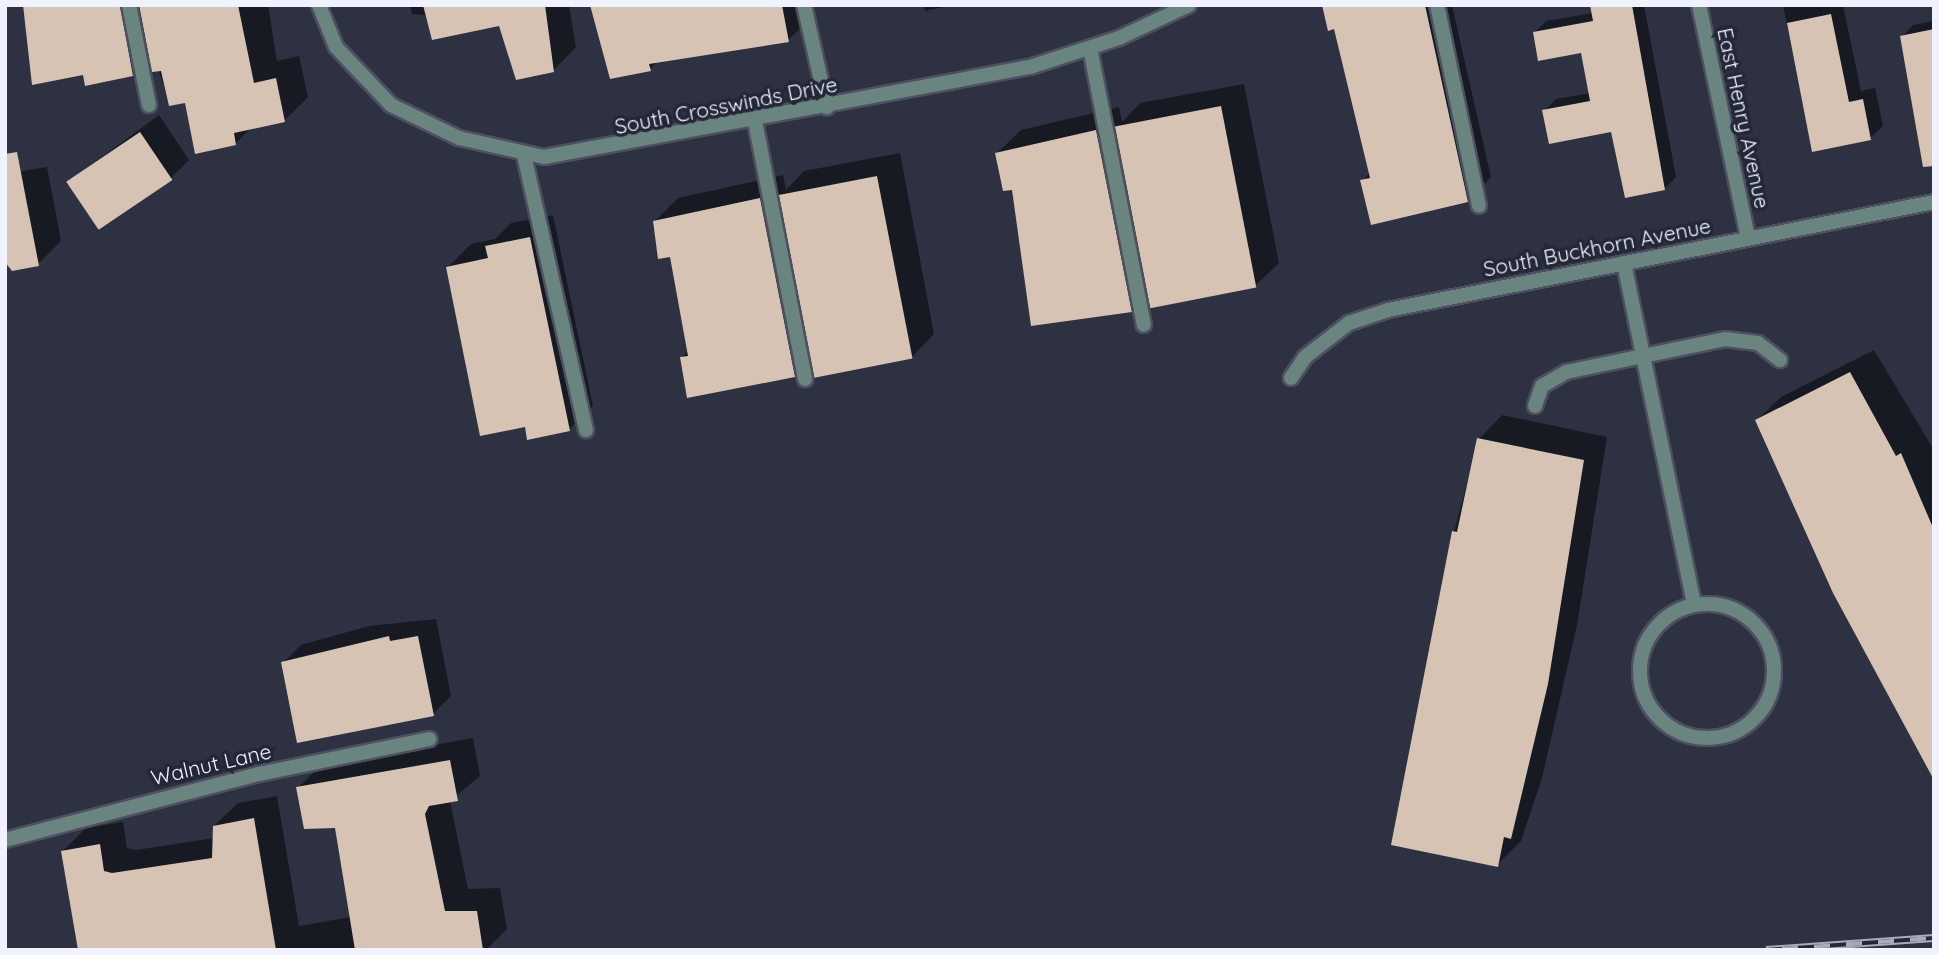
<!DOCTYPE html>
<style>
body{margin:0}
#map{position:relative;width:1939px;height:955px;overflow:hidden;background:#2d3142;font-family:Quicksand,sans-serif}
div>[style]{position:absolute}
.shadow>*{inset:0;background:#0007}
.building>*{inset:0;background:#d7c3b4;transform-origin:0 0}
.roads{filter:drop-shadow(2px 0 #4c5060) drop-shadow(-2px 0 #4c5060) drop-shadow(0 2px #4c5060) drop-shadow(0 -2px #4c5060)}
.lane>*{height:14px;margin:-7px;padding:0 7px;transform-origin:7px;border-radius:7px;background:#6a847f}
.lane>.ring{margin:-7px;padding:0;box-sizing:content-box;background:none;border:14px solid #6a847f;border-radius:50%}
.street>*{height:14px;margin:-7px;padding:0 7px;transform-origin:7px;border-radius:7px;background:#6a847f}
.rail>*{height:8px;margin-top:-4px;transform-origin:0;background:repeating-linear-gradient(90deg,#232737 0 16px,#a8acb9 0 32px);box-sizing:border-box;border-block:2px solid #a8acb9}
span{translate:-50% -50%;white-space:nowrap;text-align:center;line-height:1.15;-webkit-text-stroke:7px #232737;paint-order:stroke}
.street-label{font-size:21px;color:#f0f3ff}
.frame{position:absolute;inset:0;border:7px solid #f0f3ff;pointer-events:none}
</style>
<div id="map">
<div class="shadow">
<div style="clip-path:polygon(24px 5px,268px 5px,277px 61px,299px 56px,308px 97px,284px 121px,251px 128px,235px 144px,186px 101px,170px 104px,153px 54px,133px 75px,84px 73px)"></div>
<div style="clip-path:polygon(410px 5px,569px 5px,576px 47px,553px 71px,500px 24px,412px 14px)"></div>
<div style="clip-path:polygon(592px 5px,809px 5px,812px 17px,788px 40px,658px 61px,650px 69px)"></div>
<div style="clip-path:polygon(924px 5px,953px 5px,925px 11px)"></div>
<div style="clip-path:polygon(1323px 5px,1452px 5px,1491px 177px,1467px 201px,1362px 181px,1370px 173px,1335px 27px)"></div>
<div style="clip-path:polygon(1592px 5px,1644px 5px,1676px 177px,1665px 188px,1612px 130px,1544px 111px,1556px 99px,1591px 93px,1582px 51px,1535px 32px,1546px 21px,1593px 13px)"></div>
<div style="clip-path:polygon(1783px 5px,1843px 5px,1861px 91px,1875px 88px,1883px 126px,1870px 138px,1813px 150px)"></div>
<div style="clip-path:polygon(1934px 21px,1934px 126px,1902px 37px,1913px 25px)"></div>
<div style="clip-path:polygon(1244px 84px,1279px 263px,1255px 286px,1149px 292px,1131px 311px,1013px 188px,997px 153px,1021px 130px,1119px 107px,1122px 122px,1140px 103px)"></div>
<div style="clip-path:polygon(159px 115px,189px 160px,171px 178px,68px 182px)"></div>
<div style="clip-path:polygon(900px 153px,934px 334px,911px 358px,812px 357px,794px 376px,681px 358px,689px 350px,671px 255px,654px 222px,678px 198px,783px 175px,786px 190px,804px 171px)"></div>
<div style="clip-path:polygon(47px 167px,61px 241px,38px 264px,5px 174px)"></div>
<div style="clip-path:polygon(553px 215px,593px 406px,569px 429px,526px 425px,448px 267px,471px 244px,495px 239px,511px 223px)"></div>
<div style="clip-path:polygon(1874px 350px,1934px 450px,1934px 765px,1848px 619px,1757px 420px,1781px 397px)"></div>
<div style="clip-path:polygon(1502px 415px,1607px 437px,1577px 625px,1542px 778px,1521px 841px,1497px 865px,1454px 532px,1479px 439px)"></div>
<div style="clip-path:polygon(436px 619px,451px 696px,433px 714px,283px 663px,301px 645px,369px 626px)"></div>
<div style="clip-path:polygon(473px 738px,480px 776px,450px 801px,468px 889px,500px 888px,507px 929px,486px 950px,231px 950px,63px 851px,86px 828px,123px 822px,127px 848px,136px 850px,214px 838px,214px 826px,238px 803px,277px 796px,299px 926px,351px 917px,337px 827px,298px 788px,321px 765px)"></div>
</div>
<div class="building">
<div style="clip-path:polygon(23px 5px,120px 5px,133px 76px,85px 86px,83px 75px,32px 85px)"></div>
<div style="clip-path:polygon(139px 5px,238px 5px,254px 83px,276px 78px,285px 122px,234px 133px,236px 145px,195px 154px,185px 103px,169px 106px,161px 71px,152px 72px)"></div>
<div style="clip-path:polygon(423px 5px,545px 5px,554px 72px,516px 80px,499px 26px,432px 40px)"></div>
<div style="clip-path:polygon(590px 5px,782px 5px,789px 42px,649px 64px,651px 71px,610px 79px)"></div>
<div style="clip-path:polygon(1322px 5px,1425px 5px,1468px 202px,1371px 225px,1360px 180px,1370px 178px,1334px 29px,1328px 31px)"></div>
<div style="clip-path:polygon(1590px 5px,1632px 5px,1665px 190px,1625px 198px,1611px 132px,1549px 144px,1542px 110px,1590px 101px,1581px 53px,1538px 61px,1533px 32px,1593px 21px)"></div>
<div style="clip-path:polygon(1831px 14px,1849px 102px,1863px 99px,1871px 140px,1812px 152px,1787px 23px)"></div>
<div style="clip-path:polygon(1934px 29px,1934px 166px,1923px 167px,1900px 36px)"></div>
<div style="left:1221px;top:106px;width:185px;height:108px;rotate:79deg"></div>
<div style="clip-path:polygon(1096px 130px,1132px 312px,1031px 326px,1012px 190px,1003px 191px,995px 153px)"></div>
<div style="left:140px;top:132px;width:58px;height:89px;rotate:56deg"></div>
<div style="clip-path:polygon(17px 152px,39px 266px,12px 271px,5px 262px,5px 154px)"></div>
<div style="left:877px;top:176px;width:186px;height:100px;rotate:79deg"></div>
<div style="clip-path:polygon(760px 198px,795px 377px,687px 398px,680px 357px,688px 356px,670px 257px,658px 259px,653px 221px)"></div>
<div style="clip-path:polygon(530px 237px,570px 431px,527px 440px,525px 427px,480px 436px,446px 267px,488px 258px,485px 246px)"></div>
<div style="clip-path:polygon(1850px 372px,1896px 456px,1901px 453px,1934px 530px,1934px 780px,1833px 593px,1755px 420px)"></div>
<div style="clip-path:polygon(1477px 438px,1584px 460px,1548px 684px,1511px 839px,1504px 837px,1498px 867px,1391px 845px,1452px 531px,1457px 532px)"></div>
<div style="clip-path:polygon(389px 636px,390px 641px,418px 636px,434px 716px,297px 743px,281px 662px)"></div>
<div style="clip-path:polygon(450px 760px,458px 801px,429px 806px,425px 814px,445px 911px,477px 911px,483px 950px,355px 950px,335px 828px,304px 829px,296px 787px)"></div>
<div style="clip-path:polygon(254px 818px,276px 950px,78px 950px,61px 851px,100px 844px,104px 871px,112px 873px,212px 858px,213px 826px)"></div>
</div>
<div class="roads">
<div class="lane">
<div style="left:129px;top:5px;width:102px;rotate:78.7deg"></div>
<div style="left:804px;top:5px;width:105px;rotate:77.3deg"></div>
<div style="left:1437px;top:5px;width:205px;rotate:78.2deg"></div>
<div style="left:1090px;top:48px;width:282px;rotate:79deg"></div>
<div style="left:755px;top:121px;width:263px;rotate:79deg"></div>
<div style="left:524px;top:155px;width:282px;rotate:77.3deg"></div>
<div style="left:1624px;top:263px;width:348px;rotate:78.4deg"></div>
<div style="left:1535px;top:406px;width:21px;rotate:-71deg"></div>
<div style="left:1542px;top:386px;width:28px;rotate:-30deg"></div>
<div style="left:1566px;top:372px;width:162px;rotate:-11.7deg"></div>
<div style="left:1725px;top:339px;width:33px;rotate:7deg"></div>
<div style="left:1758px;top:343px;width:28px;rotate:38deg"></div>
<div class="ring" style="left:1640px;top:604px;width:120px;height:120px"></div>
</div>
<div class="street">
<div style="left:319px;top:5px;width:45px;rotate:68deg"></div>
<div style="left:336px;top:47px;width:80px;rotate:46.5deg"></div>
<div style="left:391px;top:105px;width:76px;rotate:25.9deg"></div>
<div style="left:459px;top:138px;width:87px;rotate:12.6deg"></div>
<div style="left:544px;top:157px;width:494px;rotate:-10.5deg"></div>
<div style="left:1030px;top:67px;width:94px;rotate:-18deg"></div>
<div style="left:1119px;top:38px;width:77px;rotate:-25.2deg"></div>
<div style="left:1699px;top:5px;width:238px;rotate:78.1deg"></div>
<div style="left:1291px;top:378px;width:25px;rotate:-56deg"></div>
<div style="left:1305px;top:357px;width:56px;rotate:-37.7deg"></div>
<div style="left:1349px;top:323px;width:41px;rotate:-18.4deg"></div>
<div style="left:1388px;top:310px;width:557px;rotate:-11.19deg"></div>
<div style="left:5px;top:840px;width:262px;rotate:-14.6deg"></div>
<div style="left:259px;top:774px;width:174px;rotate:-11.6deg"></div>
</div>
</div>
<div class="rail">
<div style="left:1766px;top:950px;width:168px;rotate:-4.1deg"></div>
</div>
<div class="street-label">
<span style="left:726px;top:105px;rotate:-11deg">South Crosswinds Drive</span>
<span style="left:1744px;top:118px;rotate:78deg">East Henry Avenue</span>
<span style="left:1597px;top:247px;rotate:-11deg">South Buckhorn Avenue</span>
<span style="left:211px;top:764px;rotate:-13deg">Walnut Lane</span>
</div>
<div class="frame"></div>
</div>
